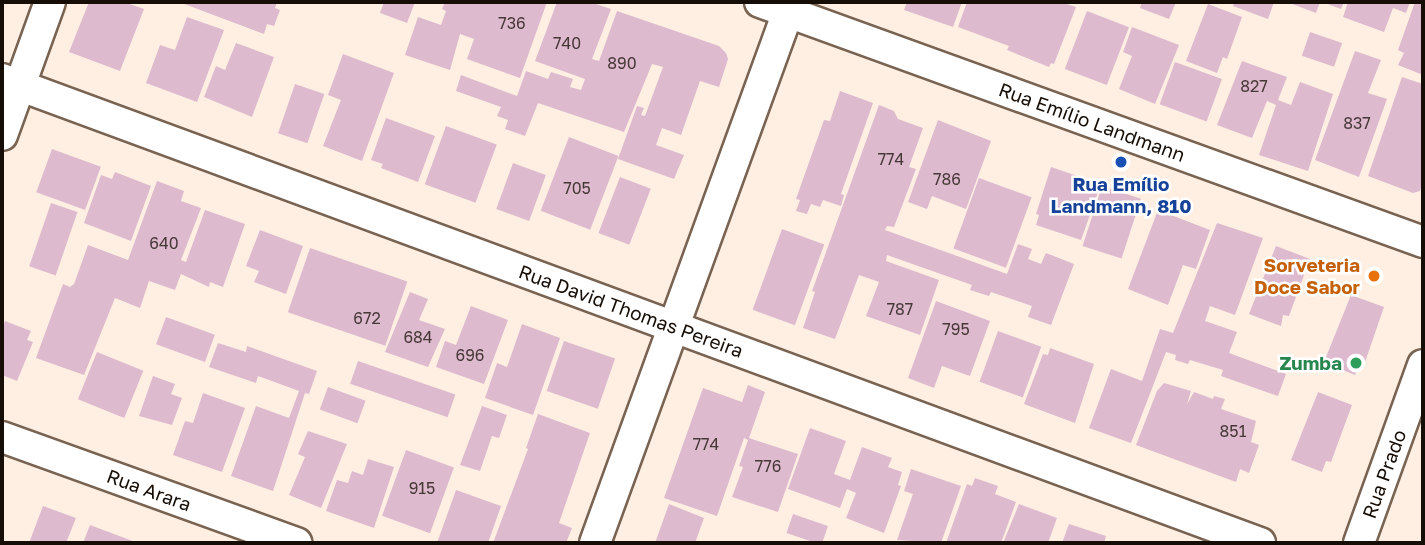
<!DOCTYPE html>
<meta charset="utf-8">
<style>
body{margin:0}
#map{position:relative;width:1425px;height:545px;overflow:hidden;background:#ffefe3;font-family:"Golos Text",sans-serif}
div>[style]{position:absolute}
.building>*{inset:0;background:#debace;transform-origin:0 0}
.roads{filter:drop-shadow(2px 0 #796352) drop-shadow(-2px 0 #796352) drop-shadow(0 2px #796352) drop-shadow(0 -2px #796352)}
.minor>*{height:30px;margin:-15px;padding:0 15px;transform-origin:15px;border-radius:15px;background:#fff}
.dots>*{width:19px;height:19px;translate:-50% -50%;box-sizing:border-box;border:4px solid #fff;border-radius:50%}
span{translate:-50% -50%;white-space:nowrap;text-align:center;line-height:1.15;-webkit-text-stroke:5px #fff;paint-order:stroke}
.number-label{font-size:16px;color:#473838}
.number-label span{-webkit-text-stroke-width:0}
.street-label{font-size:19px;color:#150d06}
.transit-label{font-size:19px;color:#164399;font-weight:700}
.food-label{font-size:19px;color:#c56008;font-weight:700}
.right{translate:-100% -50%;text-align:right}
.leisure-label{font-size:19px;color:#27864d;font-weight:700}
.frame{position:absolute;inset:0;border:4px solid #150d06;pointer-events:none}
</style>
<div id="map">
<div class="building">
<div style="clip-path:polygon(89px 2px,124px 2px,144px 9px,120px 71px,69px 52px)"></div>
<div style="clip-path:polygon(179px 2px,277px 2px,275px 8px,280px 10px,274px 26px,267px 24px,264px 34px)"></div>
<div style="clip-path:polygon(384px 2px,415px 2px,407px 23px,380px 13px)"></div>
<div style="clip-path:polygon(445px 2px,547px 2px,520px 78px,467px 59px,474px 39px,460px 34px,450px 70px,405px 55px,418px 17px,441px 25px,446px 11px,442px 9px)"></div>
<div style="clip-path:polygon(557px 2px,590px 2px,611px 9px,592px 59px,599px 61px,617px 11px,719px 46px,726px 53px,728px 59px,719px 87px,700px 81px,681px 135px,662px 128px,656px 145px,684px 155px,674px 179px,618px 159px,637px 106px,644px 108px,641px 115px,645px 116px,663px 67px,652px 64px,624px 132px,538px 103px,525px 136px,505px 129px,508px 120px,497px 116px,501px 107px,456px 91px,461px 75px,517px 96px,526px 71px,548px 79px,551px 72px,573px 79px,570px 87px,581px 90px,585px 79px,535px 61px)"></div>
<div style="clip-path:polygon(907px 2px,962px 2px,953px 27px,904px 10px)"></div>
<div style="clip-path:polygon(967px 2px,1061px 2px,1076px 7px,1054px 64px,1051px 63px,1049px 67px,1007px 50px,1009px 46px,958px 27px)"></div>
<div style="clip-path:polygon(1142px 2px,1176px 2px,1169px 19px,1140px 8px)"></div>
<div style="clip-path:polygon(1234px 2px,1274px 2px,1268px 19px,1233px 6px)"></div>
<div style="clip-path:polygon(1287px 2px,1320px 2px,1316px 13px)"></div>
<div style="clip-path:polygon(1322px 2px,1344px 2px,1341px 9px)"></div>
<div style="clip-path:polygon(1348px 2px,1410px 2px,1406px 13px,1393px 8px,1384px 32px,1343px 17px)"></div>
<div style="clip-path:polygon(1415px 2px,1423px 2px,1423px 75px,1398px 65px,1404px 53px,1398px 50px)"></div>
<div style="clip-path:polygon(1208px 4px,1242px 17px,1227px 59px,1223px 57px,1217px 73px,1186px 61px)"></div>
<div style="left:1087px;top:11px;width:45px;height:62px;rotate:21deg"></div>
<div style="clip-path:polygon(187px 17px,224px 30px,197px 102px,146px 83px,160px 45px,175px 50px)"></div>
<div style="clip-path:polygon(1132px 27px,1179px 45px,1155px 104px,1119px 89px,1132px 56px,1123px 52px)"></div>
<div style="left:1310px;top:32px;width:34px;height:25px;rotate:19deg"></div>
<div style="clip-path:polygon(236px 43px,274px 57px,252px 117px,204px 97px,216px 66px,225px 70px)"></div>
<div style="clip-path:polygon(1355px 51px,1381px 60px,1368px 93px,1387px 99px,1359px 177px,1315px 160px)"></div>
<div style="clip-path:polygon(343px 54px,394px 73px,362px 161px,323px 146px,341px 100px,328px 95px)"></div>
<div style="clip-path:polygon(1242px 61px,1287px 77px,1278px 100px,1291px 105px,1300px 82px,1333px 94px,1308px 171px,1259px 155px,1276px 105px,1267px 101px,1252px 138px,1217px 125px)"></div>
<div style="left:1175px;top:62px;width:50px;height:45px;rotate:20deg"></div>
<div style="clip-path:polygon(1402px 77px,1423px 84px,1423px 182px,1420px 191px,1413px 193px,1368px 176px)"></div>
<div style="left:295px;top:84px;width:31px;height:52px;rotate:19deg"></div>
<div style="clip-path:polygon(840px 91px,873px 103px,841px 194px,844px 195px,841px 206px,823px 200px,820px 207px,811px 204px,807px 214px,796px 211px,800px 200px,796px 199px,824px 120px,830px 121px)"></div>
<div style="clip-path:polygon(879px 105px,894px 111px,898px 119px,923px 128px,909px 167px,916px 169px,894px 227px,887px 226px,885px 230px,1007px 274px,1018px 244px,1032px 249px,1028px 259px,1041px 264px,1046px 253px,1074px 264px,1051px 325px,1028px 317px,1032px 306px,991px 292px,989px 296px,970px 290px,972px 285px,887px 255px,886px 261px,939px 280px,920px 335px,866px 316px,879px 282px,859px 275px,835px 339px,803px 328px,815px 292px,812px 291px)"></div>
<div style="clip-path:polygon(386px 118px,435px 136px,418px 182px,381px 168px,383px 164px,371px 160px)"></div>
<div style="clip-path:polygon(938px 120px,991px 141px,966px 209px,932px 196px,927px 209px,908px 202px)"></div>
<div style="left:446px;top:126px;width:54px;height:62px;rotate:20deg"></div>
<div style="left:569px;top:137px;width:53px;height:79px;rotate:21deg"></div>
<div style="left:52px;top:149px;width:52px;height:46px;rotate:20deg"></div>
<div style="left:513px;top:163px;width:35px;height:49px;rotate:20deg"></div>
<div style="clip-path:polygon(1051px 167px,1101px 184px,1081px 240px,1036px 225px,1039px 215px,1036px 214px)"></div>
<div style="clip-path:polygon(115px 172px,151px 186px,131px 241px,84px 223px,101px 175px,112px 179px)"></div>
<div style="left:620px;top:177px;width:33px;height:60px;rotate:21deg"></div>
<div style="left:979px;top:178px;width:56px;height:75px;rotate:20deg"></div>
<div style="clip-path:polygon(157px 181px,184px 191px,181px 201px,201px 208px,181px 260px,186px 262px,205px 210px,245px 224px,223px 287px,210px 282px,209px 287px,181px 274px,175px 290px,149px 281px,140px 308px,115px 298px,84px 375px,36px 358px,63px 284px,70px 287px,74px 284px,88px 245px,128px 260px)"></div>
<div style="left:1102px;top:186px;width:41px;height:63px;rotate:18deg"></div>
<div style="left:51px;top:203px;width:28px;height:67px;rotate:19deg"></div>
<div style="clip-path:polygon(1158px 210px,1210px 230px,1196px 269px,1183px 265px,1168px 305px,1128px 289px)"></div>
<div style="clip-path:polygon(1217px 223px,1263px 238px,1235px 315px,1210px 306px,1205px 321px,1237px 332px,1229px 353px,1286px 374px,1278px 396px,1221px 376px,1223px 370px,1190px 360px,1188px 364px,1175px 360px,1176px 355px,1166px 352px,1131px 443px,1089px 428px,1111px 369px,1142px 381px,1160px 329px,1173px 333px)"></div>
<div style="left:782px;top:229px;width:45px;height:86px;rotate:20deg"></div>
<div style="clip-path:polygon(260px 230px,303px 246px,286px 294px,254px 282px,259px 271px,246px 266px)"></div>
<div style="clip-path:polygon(1276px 246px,1310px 259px,1289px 316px,1283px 315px,1281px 326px,1249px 314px)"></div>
<div style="left:310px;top:248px;width:103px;height:68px;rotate:19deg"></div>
<div style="clip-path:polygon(410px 292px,428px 299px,419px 320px,445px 329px,428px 367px,385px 352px)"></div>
<div style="clip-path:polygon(1351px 295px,1384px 307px,1364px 365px,1359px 364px,1355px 375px,1324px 362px)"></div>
<div style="clip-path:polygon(936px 301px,990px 321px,970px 376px,942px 366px,934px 388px,908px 378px)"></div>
<div style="clip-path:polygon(471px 306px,508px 320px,484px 384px,436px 367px,445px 341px,456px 345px)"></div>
<div style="left:166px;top:317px;width:52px;height:29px;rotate:20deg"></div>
<div style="clip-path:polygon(5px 321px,31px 331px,27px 340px,33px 342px,17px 381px,2px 375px,2px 329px)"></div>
<div style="clip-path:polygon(522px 324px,560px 338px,533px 415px,485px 398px,497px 363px,507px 367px)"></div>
<div style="left:998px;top:331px;width:46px;height:54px;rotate:20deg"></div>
<div style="left:564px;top:341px;width:54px;height:53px;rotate:19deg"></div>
<div style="clip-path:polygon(218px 343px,246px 352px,247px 346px,317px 371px,309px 394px,305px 393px,273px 491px,231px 476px,256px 406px,289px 418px,299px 391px,258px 376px,256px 383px,209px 367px)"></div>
<div style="clip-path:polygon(1050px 348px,1094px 364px,1075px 423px,1024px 404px,1043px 354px,1048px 355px)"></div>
<div style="left:97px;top:352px;width:50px;height:51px;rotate:22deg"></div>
<div style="left:358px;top:361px;width:103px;height:24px;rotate:19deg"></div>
<div style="clip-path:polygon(153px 376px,175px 384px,171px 394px,182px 398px,172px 425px,139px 416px)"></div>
<div style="clip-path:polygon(1164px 383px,1191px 391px,1187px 404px,1194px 392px,1213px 399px,1214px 396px,1225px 399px,1221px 409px,1256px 421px,1251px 442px,1259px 445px,1249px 473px,1240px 469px,1236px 482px,1136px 445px,1157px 391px)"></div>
<div style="clip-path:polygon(748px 385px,765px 392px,749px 438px,798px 454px,778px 512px,732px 497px,743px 467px,739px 466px,748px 440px,744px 438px,717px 516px,664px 498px,703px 388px,742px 402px)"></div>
<div style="left:328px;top:387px;width:40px;height:24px;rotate:20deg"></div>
<div style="clip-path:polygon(1318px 392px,1352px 405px,1331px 462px,1326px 461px,1322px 472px,1291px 460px)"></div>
<div style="clip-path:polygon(203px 393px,245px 408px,222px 472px,173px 455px,185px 421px,193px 423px)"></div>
<div style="clip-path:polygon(482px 406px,507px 415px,499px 438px,492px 436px,480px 471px,460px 465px)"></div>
<div style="clip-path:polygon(538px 414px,590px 433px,559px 523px,572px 528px,566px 543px,493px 543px,528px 449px,526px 448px)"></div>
<div style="clip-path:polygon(810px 428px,846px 441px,834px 474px,850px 480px,862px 447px,892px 458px,888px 467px,902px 472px,898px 485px,901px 486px,884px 533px,846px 518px,856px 493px,847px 489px,840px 508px,788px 489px)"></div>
<div style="clip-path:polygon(308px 431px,347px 444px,321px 508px,289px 495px,305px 457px,298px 454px)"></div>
<div style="left:406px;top:450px;width:51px;height:70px;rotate:20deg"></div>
<div style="clip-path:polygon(368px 459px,394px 467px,374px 528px,326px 511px,337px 480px,348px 483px,352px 471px,363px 475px)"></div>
<div style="clip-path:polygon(911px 469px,961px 486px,941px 543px,897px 540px,913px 494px,904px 491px)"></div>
<div style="clip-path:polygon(975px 478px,998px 486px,995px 494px,1016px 502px,1001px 543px,946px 543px,967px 484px,972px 486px)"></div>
<div style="clip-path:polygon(456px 490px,501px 506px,488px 543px,437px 543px)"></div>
<div style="clip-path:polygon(669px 504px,704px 518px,695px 543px,655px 543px)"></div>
<div style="clip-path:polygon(1019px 504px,1057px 518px,1048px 543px,1003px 543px)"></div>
<div style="clip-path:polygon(43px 506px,76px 518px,66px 543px,29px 543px)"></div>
<div style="left:793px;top:514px;width:37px;height:20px;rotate:19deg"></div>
<div style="clip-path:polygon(1069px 524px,1106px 536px,1104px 543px,1062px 543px)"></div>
<div style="clip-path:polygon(90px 525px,138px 543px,83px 543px)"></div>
</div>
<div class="roads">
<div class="minor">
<div style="left:760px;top:2px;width:705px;rotate:19.9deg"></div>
<div style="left:2px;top:79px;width:1341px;rotate:20.25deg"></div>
<div style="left:2px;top:135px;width:141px;rotate:-70.2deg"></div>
<div style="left:2px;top:437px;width:313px;rotate:19.8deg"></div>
<div style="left:595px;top:543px;width:565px;rotate:-70.03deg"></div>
<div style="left:1359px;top:543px;width:189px;rotate:-70.2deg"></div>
</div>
</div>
<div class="dots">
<div style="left:1121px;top:162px;background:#1a4fb4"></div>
<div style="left:1374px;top:276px;background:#e8710a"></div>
<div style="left:1356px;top:363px;background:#2e9e5b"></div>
</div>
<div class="number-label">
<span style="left:512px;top:23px">736</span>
<span style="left:567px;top:43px">740</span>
<span style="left:622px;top:63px">890</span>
<span style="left:1254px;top:86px">827</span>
<span style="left:1357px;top:123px">837</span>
<span style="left:891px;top:159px">774</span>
<span style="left:947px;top:179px">786</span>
<span style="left:577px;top:188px">705</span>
<span style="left:164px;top:243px">640</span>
<span style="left:900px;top:309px">787</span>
<span style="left:367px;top:318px">672</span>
<span style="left:956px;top:329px">795</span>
<span style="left:418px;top:337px">684</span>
<span style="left:470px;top:355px">696</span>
<span style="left:1233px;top:431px">851</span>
<span style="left:706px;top:444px">774</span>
<span style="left:768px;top:466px">776</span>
<span style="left:422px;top:488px">915</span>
</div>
<div class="street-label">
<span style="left:1092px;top:122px;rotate:20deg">Rua Emílio Landmann</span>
<span style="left:631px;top:311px;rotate:20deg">Rua David Thomas Pereira</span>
<span style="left:1384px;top:474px;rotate:-70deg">Rua Prado</span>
<span style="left:149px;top:490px;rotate:20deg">Rua Arara</span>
</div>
<div class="transit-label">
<span style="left:1121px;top:195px">Rua Emílio<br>Landmann, 810</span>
</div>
<div class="food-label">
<span class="right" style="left:1360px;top:276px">Sorveteria<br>Doce Sabor</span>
</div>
<div class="leisure-label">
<span class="right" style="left:1342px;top:363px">Zumba</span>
</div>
<div class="frame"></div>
</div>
